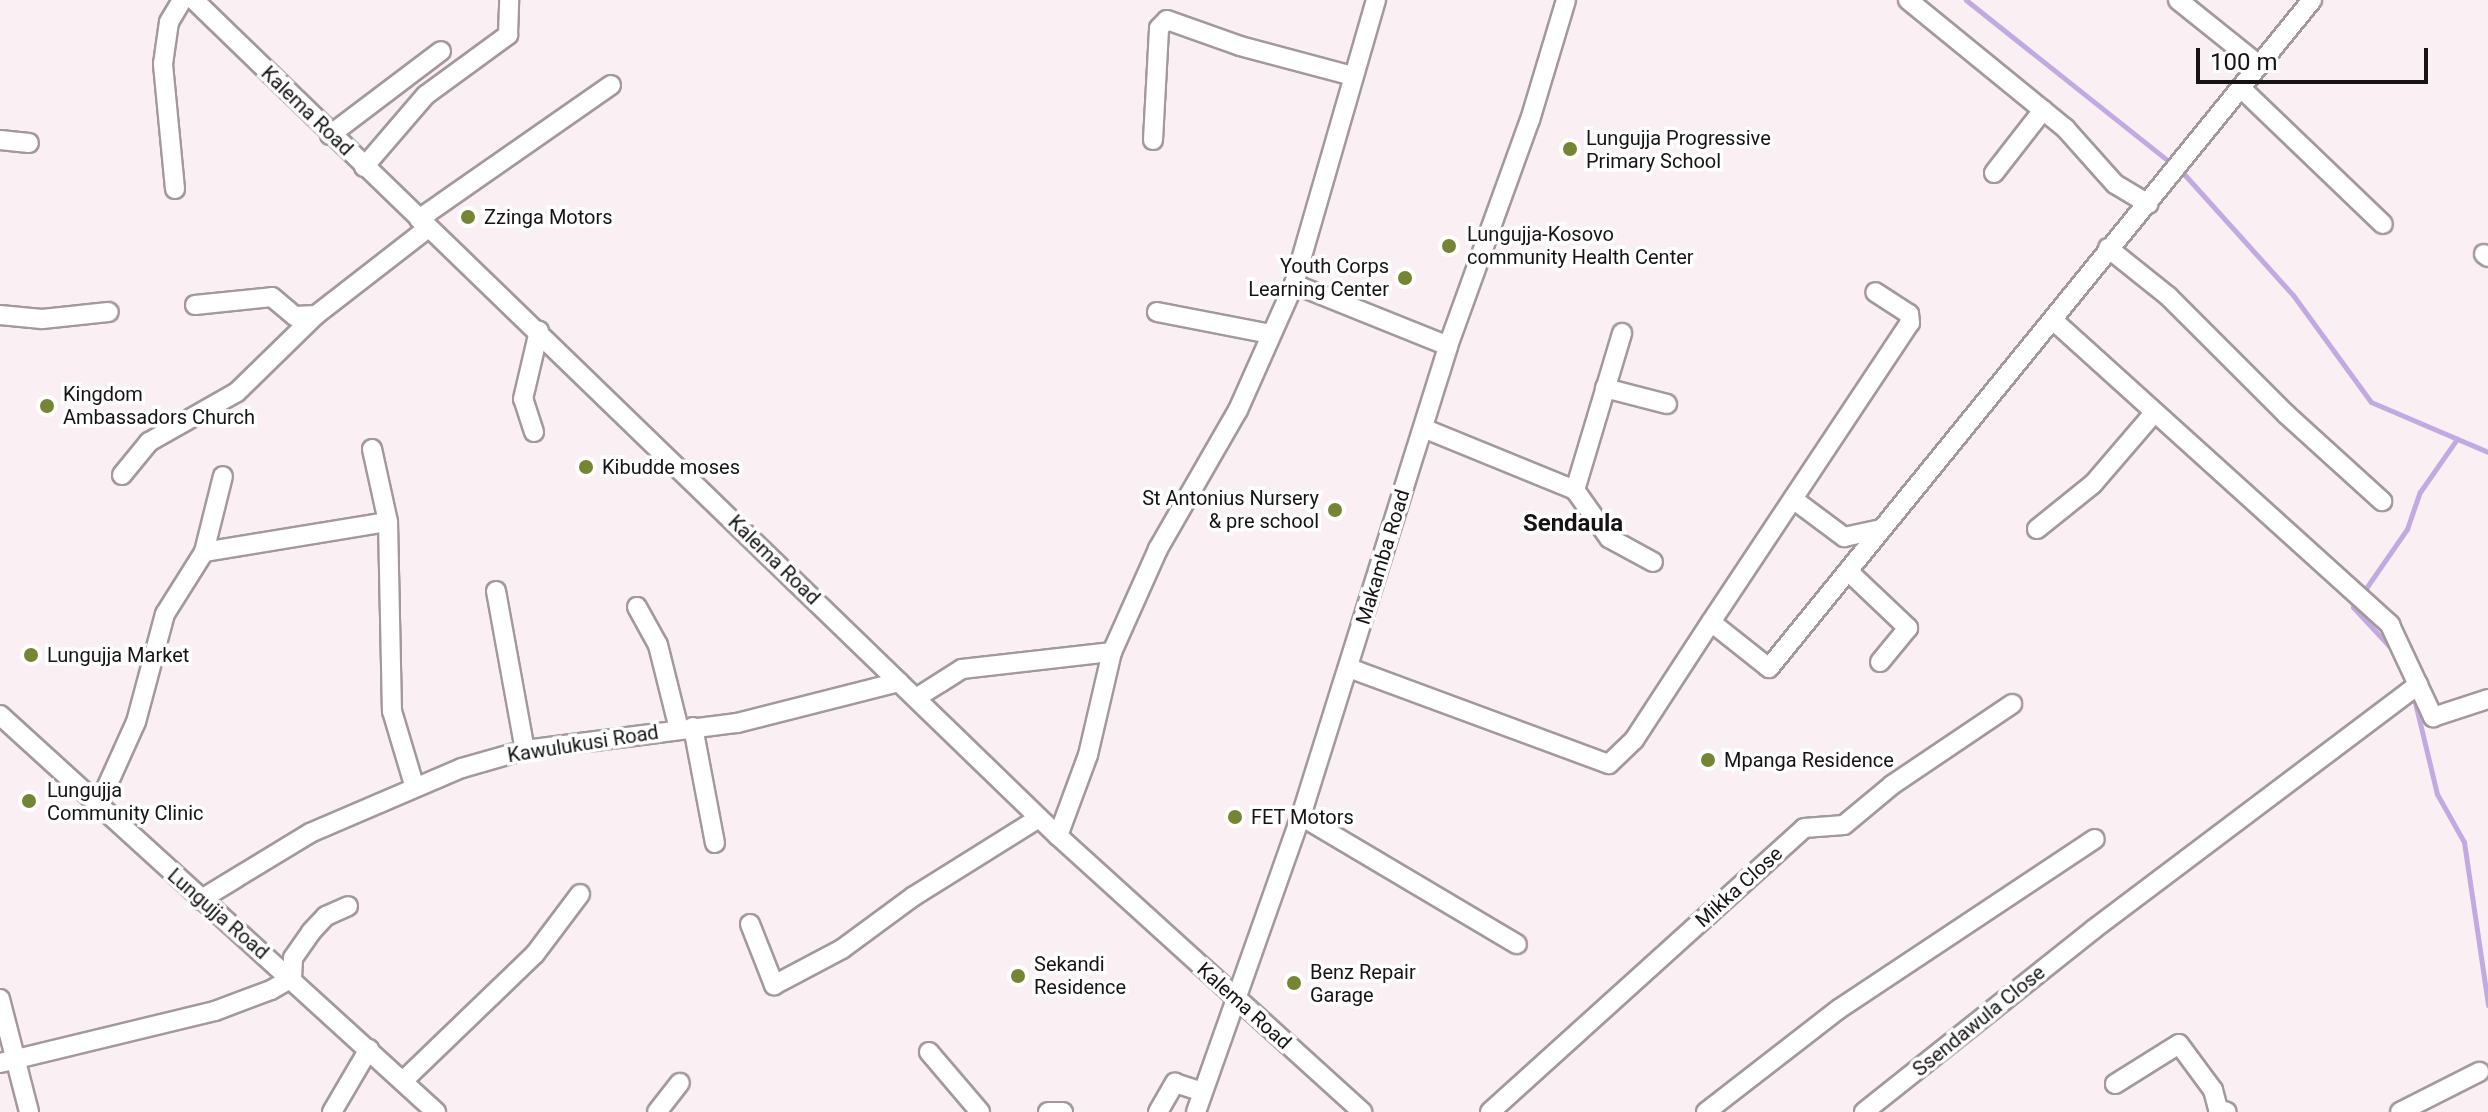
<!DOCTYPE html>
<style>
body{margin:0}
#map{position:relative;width:2488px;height:1112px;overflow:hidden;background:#faeff2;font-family:Roboto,sans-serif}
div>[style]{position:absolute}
.stream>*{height:5px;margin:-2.5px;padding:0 2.5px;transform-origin:2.5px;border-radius:2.5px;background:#c1aae1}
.roads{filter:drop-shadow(2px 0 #a3999c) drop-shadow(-2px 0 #a3999c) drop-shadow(0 2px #a3999c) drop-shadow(0 -2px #a3999c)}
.minor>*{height:18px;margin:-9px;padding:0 9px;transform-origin:9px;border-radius:9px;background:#fff}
.dots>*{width:22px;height:22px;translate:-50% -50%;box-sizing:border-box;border:4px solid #fff;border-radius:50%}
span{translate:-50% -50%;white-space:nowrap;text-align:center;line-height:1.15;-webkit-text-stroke:7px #fff;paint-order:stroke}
.street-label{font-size:20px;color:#171314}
.poi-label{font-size:20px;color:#171314}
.left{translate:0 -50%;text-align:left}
.right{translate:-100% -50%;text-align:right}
.quarter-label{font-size:24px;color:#171314;font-weight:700}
.scale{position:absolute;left:2196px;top:48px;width:232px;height:36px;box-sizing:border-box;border:4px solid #171314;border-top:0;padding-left:10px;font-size:24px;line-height:28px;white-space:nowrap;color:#171314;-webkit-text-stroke:6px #fff;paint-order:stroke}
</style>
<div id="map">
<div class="stream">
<div style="left:1966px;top:0;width:262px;rotate:38.5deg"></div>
<div style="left:2184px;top:174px;width:163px;rotate:48deg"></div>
<div style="left:2293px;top:295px;width:132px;rotate:53.9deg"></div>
<div style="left:2371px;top:402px;width:127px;rotate:23.1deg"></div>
<div style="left:2392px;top:649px;width:57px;rotate:-132.9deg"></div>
<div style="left:2353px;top:607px;width:95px;rotate:-55.3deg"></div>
<div style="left:2407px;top:529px;width:39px;rotate:-71deg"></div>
<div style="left:2420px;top:492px;width:65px;rotate:-55.1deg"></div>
<div style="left:2413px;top:694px;width:103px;rotate:76.5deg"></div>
<div style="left:2437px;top:794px;width:55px;rotate:60.6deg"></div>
<div style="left:2464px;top:842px;width:165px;rotate:81.6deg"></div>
</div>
<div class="roads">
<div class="minor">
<div style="left:194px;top:0;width:1202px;rotate:44.06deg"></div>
<div style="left:1058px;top:836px;width:411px;rotate:42.2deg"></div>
<div style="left:1908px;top:0;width:203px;rotate:39.2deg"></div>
<div style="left:2065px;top:128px;width:75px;rotate:48.2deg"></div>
<div style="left:2115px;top:184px;width:39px;rotate:31deg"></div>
<div style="left:2178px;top:0;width:104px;rotate:38.7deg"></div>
<div style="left:2242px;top:89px;width:195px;rotate:43.8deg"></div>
<div style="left:330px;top:135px;width:139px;rotate:-37.1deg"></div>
<div style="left:0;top:140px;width:29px;rotate:6deg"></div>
<div style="left:1153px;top:140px;width:112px;rotate:-86.9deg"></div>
<div style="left:1159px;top:28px;width:11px;rotate:-45deg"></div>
<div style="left:1167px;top:20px;width:77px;rotate:19.6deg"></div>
<div style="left:1240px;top:46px;width:117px;rotate:14.9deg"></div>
<div style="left:364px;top:167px;width:95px;rotate:-49.3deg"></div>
<div style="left:426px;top:95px;width:102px;rotate:-36.2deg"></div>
<div style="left:508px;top:35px;width:35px;rotate:-88deg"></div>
<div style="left:1994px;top:173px;width:80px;rotate:-52.1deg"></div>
<div style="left:175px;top:189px;width:126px;rotate:-95.5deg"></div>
<div style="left:163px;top:64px;width:42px;rotate:-81.9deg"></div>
<div style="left:169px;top:22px;width:26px;rotate:-59deg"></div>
<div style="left:419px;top:219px;width:234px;rotate:-34.9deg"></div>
<div style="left:2108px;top:248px;width:77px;rotate:38.7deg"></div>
<div style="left:2168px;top:296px;width:167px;rotate:45deg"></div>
<div style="left:2286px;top:414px;width:130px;rotate:42.2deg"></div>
<div style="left:2484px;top:254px;width:5px;rotate:37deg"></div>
<div style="left:1294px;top:284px;width:166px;rotate:21.9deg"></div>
<div style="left:195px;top:305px;width:77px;rotate:-5.9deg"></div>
<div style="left:272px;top:297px;width:30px;rotate:40deg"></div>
<div style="left:295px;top:316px;width:21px;rotate:-3deg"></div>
<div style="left:316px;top:315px;width:142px;rotate:-37.8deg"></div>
<div style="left:1157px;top:312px;width:115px;rotate:11deg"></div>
<div style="left:0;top:315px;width:42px;rotate:5.4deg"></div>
<div style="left:42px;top:319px;width:67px;rotate:-6deg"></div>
<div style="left:2053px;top:320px;width:455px;rotate:42.1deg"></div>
<div style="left:2390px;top:625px;width:102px;rotate:64.9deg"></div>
<div style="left:2433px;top:717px;width:58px;rotate:-18.1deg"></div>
<div style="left:1605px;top:388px;width:64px;rotate:14.5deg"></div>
<div style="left:1423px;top:428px;width:164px;rotate:22.2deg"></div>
<div style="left:1575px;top:490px;width:59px;rotate:54.7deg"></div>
<div style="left:1609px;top:538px;width:50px;rotate:28.6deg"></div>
<div style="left:534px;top:432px;width:35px;rotate:-108deg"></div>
<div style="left:523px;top:399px;width:70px;rotate:-76.8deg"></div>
<div style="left:372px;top:449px;width:75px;rotate:77.6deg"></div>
<div style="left:388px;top:522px;width:189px;rotate:88.8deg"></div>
<div style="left:392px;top:711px;width:77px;rotate:73.4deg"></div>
<div style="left:122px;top:475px;width:43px;rotate:-50.7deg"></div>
<div style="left:149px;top:442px;width:101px;rotate:-29.6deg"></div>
<div style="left:237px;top:392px;width:110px;rotate:-44.3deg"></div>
<div style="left:1575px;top:490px;width:164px;rotate:-73.3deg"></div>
<div style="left:1793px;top:499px;width:64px;rotate:36.7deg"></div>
<div style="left:1844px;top:537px;width:39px;rotate:-12deg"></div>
<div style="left:2037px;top:529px;width:72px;rotate:-38.8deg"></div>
<div style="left:2093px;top:484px;width:94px;rotate:-49.3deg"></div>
<div style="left:204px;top:552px;width:186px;rotate:-9.3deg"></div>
<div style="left:1848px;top:571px;width:83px;rotate:43.5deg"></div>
<div style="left:1908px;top:628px;width:44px;rotate:129.5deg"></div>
<div style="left:496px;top:591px;width:162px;rotate:79.7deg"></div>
<div style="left:637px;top:607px;width:43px;rotate:61.1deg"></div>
<div style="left:658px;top:645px;width:87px;rotate:76deg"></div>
<div style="left:1711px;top:622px;width:359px;rotate:-56.4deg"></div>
<div style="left:1910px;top:323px;width:9px;rotate:-96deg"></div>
<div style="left:1909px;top:314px;width:40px;rotate:-147.1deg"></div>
<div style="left:1349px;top:668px;width:277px;rotate:20.3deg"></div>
<div style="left:1609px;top:764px;width:35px;rotate:-44deg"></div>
<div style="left:1634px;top:740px;width:141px;rotate:-56.9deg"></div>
<div style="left:1711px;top:622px;width:74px;rotate:38.4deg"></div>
<div style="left:1769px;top:668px;width:861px;rotate:-50.89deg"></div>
<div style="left:916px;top:698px;width:54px;rotate:-32.2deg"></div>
<div style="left:962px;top:669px;width:151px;rotate:-6.5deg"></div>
<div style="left:1112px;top:652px;width:113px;rotate:-65.9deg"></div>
<div style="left:1158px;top:549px;width:160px;rotate:-60.1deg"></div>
<div style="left:1238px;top:410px;width:138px;rotate:-66deg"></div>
<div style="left:1294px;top:284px;width:296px;rotate:-73.9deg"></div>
<div style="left:0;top:715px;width:590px;rotate:42.32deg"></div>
<div style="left:693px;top:727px;width:118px;rotate:79.3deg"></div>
<div style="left:98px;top:806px;width:92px;rotate:-65.7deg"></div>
<div style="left:136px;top:722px;width:112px;rotate:-75deg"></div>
<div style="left:165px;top:614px;width:73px;rotate:-57.8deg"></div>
<div style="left:204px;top:552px;width:78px;rotate:-76deg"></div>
<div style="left:1301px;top:816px;width:251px;rotate:30.7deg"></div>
<div style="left:1058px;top:836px;width:86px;rotate:-69.7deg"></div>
<div style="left:1088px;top:755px;width:106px;rotate:-76.9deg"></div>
<div style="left:200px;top:900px;width:129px;rotate:-31.3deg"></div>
<div style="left:310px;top:833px;width:165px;rotate:-23.2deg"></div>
<div style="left:462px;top:768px;width:66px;rotate:-15.9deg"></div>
<div style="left:525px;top:750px;width:214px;rotate:-7.3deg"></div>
<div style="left:737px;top:723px;width:167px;rotate:-14.2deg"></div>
<div style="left:750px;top:924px;width:66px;rotate:68.5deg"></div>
<div style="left:774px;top:985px;width:77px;rotate:-27.9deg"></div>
<div style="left:842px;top:949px;width:89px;rotate:-36.4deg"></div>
<div style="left:914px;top:896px;width:147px;rotate:-32deg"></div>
<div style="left:0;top:999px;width:117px;rotate:75.6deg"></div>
<div style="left:929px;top:1052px;width:79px;rotate:49.6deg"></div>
<div style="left:0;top:1063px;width:221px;rotate:-13.6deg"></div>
<div style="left:215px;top:1011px;width:60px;rotate:-20.6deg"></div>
<div style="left:271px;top:990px;width:24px;rotate:-30deg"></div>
<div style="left:292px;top:978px;width:20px;rotate:-87deg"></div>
<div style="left:293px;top:958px;width:32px;rotate:-55deg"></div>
<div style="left:311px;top:932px;width:22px;rotate:-47deg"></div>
<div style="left:326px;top:916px;width:24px;rotate:-24deg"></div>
<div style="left:403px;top:1081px;width:183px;rotate:-43.9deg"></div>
<div style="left:535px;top:954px;width:75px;rotate:-53.1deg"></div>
<div style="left:2115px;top:1084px;width:75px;rotate:-32deg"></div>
<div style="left:2179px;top:1044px;width:57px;rotate:53.5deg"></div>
<div style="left:2213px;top:1090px;width:20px;rotate:75deg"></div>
<div style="left:2218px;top:1109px;width:9px;rotate:18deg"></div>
<div style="left:332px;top:1112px;width:73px;rotate:-59.6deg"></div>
<div style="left:657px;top:1112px;width:37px;rotate:-52deg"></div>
<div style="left:1048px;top:1112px;width:15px"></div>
<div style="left:1158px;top:1112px;width:34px;rotate:-60deg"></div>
<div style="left:1175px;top:1083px;width:29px;rotate:18deg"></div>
<div style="left:1196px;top:1112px;width:314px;rotate:-70.5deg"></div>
<div style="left:1301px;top:816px;width:492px;rotate:-72.6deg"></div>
<div style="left:1448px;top:346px;width:240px;rotate:-70.1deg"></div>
<div style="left:1530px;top:120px;width:125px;rotate:-73.3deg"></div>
<div style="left:1490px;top:1112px;width:423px;rotate:-42.1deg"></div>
<div style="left:1804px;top:828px;width:40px;rotate:-4.3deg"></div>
<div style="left:1844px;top:825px;width:62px;rotate:-39.8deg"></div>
<div style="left:1892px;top:785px;width:145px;rotate:-34deg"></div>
<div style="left:1706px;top:1112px;width:168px;rotate:-37.8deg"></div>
<div style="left:1839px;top:1009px;width:307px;rotate:-33.6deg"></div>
<div style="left:1864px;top:1112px;width:294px;rotate:-38.5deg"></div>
<div style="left:2094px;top:929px;width:406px;rotate:-37deg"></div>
<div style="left:2400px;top:1112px;width:89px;rotate:-26.9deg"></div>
</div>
</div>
<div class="dots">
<div style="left:1570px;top:149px;background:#758534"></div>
<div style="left:468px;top:217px;background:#758534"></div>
<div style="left:1449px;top:246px;background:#758534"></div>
<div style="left:1405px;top:278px;background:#758534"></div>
<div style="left:47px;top:406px;background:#758534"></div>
<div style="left:586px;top:467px;background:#758534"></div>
<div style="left:1335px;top:510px;background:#758534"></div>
<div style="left:31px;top:655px;background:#758534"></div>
<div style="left:1708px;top:760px;background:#758534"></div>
<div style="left:29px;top:801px;background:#758534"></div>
<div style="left:1235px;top:817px;background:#758534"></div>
<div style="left:1018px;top:976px;background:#758534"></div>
<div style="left:1294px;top:983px;background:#758534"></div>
</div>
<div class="street-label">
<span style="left:307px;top:111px;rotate:44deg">Kalema Road</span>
<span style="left:1383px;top:557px;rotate:-73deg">Makamba Road</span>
<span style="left:774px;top:560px;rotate:44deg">Kalema Road</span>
<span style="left:583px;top:744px;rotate:-9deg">Kawulukusi Road</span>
<span style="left:1739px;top:887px;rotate:-42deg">Mikka Close</span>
<span style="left:218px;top:914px;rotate:41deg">Lungujja Road</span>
<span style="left:1244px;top:1006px;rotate:42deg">Kalema Road</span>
<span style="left:1979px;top:1021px;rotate:-39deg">Ssendawula Close</span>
</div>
<div class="poi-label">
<span class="left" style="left:1586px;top:150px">Lungujja Progressive<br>Primary School</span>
<span class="left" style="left:484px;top:217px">Zzinga Motors</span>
<span class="left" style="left:1467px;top:246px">Lungujja-Kosovo<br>community Health Center</span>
<span class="right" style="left:1389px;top:278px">Youth Corps<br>Learning Center</span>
<span class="left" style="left:63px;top:406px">Kingdom<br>Ambassadors Church</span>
<span class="left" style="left:602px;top:467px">Kibudde moses</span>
<span class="right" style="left:1319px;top:510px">St Antonius Nursery<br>&amp; pre school</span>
<span class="left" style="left:47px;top:655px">Lungujja Market</span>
<span class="left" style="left:1724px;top:760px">Mpanga Residence</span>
<span class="left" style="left:47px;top:802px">Lungujja<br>Community Clinic</span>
<span class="left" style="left:1251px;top:817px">FET Motors</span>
<span class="left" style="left:1034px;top:976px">Sekandi<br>Residence</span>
<span class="left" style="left:1310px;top:984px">Benz Repair<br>Garage</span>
</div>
<div class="quarter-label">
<span style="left:1573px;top:524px">Sendaula</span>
</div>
<div class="scale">100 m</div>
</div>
